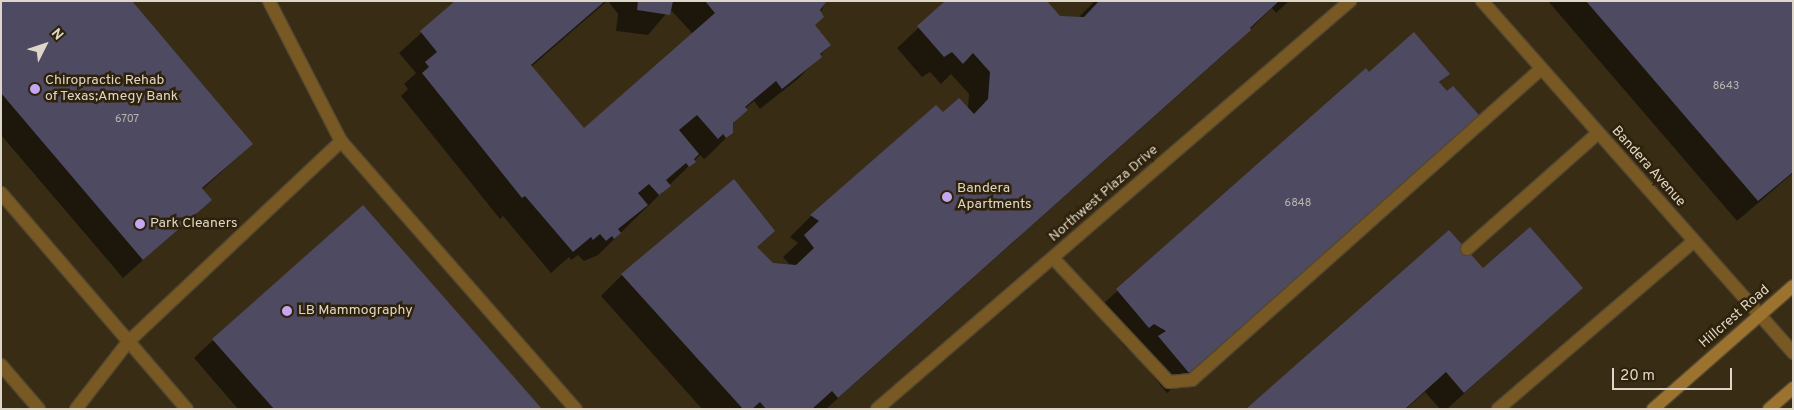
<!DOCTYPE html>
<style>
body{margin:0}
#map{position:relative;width:1794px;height:410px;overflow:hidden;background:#382c15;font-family:Overpass,sans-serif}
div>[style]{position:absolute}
.shadow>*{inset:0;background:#0007}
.building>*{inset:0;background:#4e4a62}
.roads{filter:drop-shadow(1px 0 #534732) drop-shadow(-1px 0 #534732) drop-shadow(0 1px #534732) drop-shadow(0 -1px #534732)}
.service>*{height:12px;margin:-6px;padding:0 6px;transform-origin:6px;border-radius:6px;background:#795923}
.minor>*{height:12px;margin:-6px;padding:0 6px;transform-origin:6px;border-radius:6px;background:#795923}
.secondary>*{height:12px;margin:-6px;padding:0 6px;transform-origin:6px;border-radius:6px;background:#9c732e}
.dots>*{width:14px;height:14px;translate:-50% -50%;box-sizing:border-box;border:2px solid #2e220b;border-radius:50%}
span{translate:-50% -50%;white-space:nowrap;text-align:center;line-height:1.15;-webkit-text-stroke:5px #2e220b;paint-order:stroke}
.number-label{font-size:11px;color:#bab4af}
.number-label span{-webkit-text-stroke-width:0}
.poi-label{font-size:14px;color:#ded7c9}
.left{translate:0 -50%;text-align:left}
.street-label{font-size:14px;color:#ded7c9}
.frame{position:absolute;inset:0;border:2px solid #ded7c9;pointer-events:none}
.north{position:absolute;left:20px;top:20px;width:50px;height:50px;-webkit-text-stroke:4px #2e220b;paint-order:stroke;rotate:49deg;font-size:14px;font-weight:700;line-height:20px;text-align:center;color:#ded7c9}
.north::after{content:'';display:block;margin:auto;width:18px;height:22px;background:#ded7c9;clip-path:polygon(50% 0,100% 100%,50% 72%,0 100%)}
.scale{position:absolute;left:1612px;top:368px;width:120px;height:22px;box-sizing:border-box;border:2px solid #ded7c9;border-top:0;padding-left:6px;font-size:15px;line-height:18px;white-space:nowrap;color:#ded7c9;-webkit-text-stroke:4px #2e220b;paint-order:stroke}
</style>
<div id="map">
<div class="shadow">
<div style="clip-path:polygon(1px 1px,252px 144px,202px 190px,210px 200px,123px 278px,1px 135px)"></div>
<div style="clip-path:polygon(457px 1px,607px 1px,531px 67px,584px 129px,693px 34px,670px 9px,648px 35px,616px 31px,618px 14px,608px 1px,826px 1px,814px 26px,830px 45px,799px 78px,760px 109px,754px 101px,745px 109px,732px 125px,732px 132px,710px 154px,704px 159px,700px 155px,694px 161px,598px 255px,584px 261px,578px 255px,571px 260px,569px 257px,551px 273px,503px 216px,500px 219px,401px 96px,408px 89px,404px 84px,416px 73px,399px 53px)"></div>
<div style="clip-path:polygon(942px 1px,1046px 1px,1059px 17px,1078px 18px,1095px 1px,1289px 1px,1276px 13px,1272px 8px,1228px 51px,826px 409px,702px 409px,601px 296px,622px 275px,773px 231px,756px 248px,772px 264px,790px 265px,783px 257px,798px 243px,790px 237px,811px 216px,943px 114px,968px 109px,969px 94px,951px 74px,941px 84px,930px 72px,922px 77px,897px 48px,944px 4px)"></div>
<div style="clip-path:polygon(1548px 1px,1793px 1px,1793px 173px,1737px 221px)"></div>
<div style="clip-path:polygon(1366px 70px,1369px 74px,1448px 74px,1439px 83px,1457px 138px,1167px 393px,1138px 358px,1143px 352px,1132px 345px,1127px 349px,1095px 311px)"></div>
<div style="clip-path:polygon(1483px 270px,1581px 288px,1447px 409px,1440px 409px,1425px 392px,1406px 409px,1248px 409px)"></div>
<div style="clip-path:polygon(213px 340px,540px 409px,238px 409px,194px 358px)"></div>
</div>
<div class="building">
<div style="clip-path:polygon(1px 1px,132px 1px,253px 144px,202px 188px,212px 200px,143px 260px,1px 93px)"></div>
<div style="clip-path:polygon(455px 1px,605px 1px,531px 65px,584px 128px,715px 13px,705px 1px,827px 1px,820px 10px,824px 17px,815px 25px,831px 45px,820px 54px,822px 57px,782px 89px,776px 81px,745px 107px,748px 110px,733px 123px,733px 133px,726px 138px,723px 134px,718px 139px,697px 115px,679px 130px,699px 154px,694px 159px,696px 162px,689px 167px,686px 163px,666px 180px,671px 186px,659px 195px,649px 184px,638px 193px,648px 205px,618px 229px,621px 233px,614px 239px,612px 236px,606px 241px,600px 234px,593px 240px,591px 237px,573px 252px,525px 196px,522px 198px,422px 73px,429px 67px,425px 62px,437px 52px,420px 31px)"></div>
<div style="clip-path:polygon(638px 1px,673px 1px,670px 15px,637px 10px)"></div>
<div style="clip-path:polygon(945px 1px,1047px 1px,1060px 16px,1084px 17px,1099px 1px,1279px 1px,1250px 28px,1251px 30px,838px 398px,832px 391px,812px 409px,766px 409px,760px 402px,752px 409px,743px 409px,621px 274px,734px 179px,775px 231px,757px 247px,773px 263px,796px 265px,814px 248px,804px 235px,819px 221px,810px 215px,936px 105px,943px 112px,959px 98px,974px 114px,988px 99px,990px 72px,973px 53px,963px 64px,952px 52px,944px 57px,917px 26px)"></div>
<div style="clip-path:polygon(1586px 1px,1793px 1px,1793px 172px,1758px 201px)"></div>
<div style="clip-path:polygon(1414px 32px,1450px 74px,1439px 82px,1447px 91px,1453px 86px,1480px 116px,1189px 373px,1158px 336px,1166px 331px,1154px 324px,1149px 328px,1116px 289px,1366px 68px,1369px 72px)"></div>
<div style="clip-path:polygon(363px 205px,542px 409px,274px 409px,212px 339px)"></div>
<div style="clip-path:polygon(1530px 227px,1583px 288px,1464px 393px,1446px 372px,1405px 409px,1246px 409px,1449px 230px,1483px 268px)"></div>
</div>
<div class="roads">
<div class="service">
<div style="left:269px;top:1px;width:157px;rotate:62.8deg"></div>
<div style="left:341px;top:141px;width:356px;rotate:48.8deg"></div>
<div style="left:1px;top:193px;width:285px;rotate:49.3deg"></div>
<div style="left:1467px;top:249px;width:175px;rotate:-41.5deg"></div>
<div style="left:1053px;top:258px;width:170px;rotate:46.9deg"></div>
<div style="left:1169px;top:382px;width:23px;rotate:-5deg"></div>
<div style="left:1192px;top:380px;width:467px;rotate:-41.7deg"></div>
<div style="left:1px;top:365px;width:58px;rotate:49.2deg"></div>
<div style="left:76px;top:409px;width:85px;rotate:-52.2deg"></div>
<div style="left:128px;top:342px;width:293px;rotate:-43.3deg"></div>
<div style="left:1498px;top:409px;width:258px;rotate:-40.6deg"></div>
</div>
<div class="minor">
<div style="left:1482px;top:1px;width:470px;rotate:48.5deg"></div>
<div style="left:877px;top:409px;width:625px;rotate:-40.78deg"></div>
</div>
<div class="secondary">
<div style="left:1653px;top:409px;width:186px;rotate:-41.3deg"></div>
<div style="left:1769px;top:409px;width:32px;rotate:-41deg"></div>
</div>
</div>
<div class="dots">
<div style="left:35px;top:89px;background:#c4a7f1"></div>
<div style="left:947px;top:197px;background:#c4a7f1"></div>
<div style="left:140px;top:224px;background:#c4a7f1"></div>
<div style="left:287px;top:311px;background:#c4a7f1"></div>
</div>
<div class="number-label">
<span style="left:1726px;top:86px">8643</span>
<span style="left:127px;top:119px">6707</span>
<span style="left:1298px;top:203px">6848</span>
</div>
<div class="poi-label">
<span class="left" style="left:45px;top:89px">Chiropractic Rehab<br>of Texas;Amegy Bank</span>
<span class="left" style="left:957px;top:197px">Bandera<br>Apartments</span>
<span class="left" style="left:150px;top:224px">Park Cleaners</span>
<span class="left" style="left:298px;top:311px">LB Mammography</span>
</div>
<div class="street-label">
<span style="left:1648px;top:167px;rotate:48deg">Bandera Avenue</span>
<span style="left:1104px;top:194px;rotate:-41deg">Northwest Plaza Drive</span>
<span style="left:1735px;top:317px;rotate:-41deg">Hillcrest Road</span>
</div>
<div class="frame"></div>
<div class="north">N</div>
<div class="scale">20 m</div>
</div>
